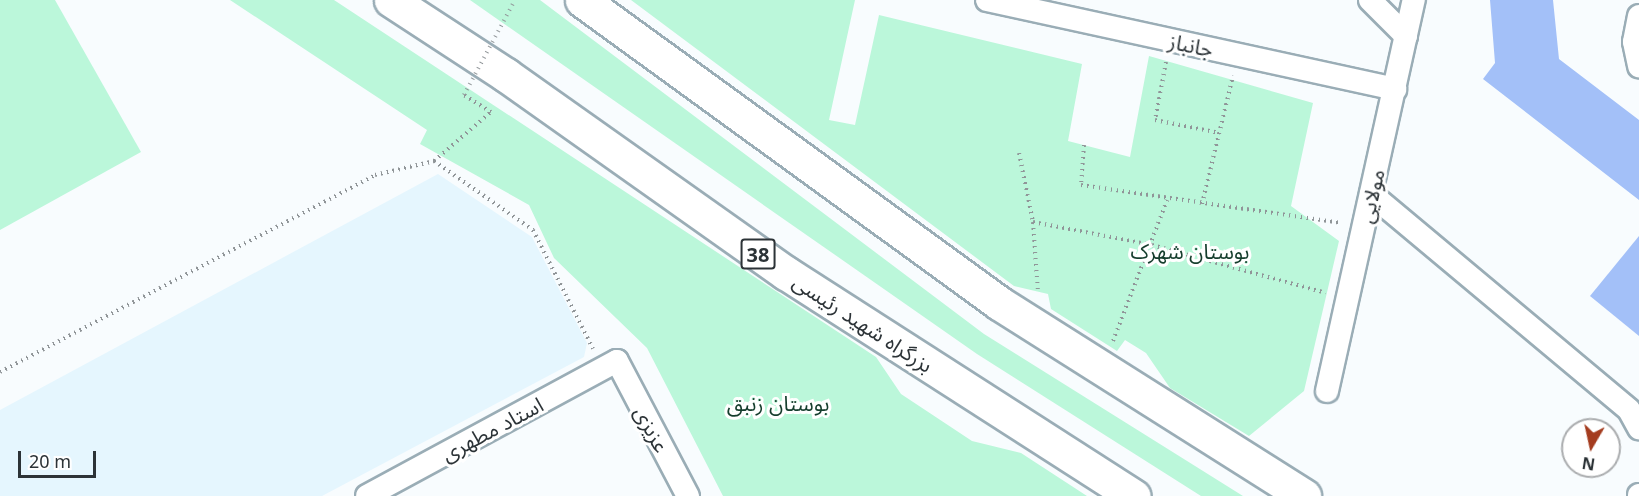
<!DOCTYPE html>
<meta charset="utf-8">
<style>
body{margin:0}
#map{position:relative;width:1639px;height:496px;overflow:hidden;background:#f8fcfe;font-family:"Noto Sans","Noto Sans Arabic",sans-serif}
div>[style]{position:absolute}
.built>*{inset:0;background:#e5f6fe}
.green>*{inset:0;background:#bbf7da}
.building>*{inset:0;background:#a3c0f8}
.path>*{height:4px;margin-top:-2px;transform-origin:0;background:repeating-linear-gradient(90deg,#909598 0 1.5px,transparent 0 6px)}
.roads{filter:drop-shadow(2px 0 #9aadb6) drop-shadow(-2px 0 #9aadb6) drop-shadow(0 2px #9aadb6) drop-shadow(0 -2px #9aadb6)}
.street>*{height:22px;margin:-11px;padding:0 11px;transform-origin:11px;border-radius:11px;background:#fff}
.highway>*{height:33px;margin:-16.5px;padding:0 16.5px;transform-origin:16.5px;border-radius:16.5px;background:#fff}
.path-bridge>*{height:4px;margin-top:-2px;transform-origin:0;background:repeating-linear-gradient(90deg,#909598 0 1.5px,transparent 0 6px)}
span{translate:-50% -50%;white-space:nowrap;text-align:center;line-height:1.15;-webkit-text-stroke:6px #fff;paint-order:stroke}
.shield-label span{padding:2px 4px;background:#fff;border:2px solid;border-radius:4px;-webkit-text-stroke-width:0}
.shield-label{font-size:20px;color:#2c3337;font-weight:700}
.street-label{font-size:21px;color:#2c3337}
.park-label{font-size:21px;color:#153e2d}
.north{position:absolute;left:1561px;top:418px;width:60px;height:60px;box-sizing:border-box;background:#fff;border:2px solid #abadaf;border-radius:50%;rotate:189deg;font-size:16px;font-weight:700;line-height:24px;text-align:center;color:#2c3337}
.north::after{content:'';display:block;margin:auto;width:21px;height:27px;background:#a43c1f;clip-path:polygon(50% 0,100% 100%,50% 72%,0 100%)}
.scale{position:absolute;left:18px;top:451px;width:78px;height:27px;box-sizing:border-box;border:3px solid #2c3337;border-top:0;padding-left:8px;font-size:18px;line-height:21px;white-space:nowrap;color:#2c3337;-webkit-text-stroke:4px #fff;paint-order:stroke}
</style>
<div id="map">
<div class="built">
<div style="clip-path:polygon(438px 174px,532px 237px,587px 343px,584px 357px,322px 496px,0 496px,0 410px)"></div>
</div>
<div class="green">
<div style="clip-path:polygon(0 0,55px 0,141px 152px,0 230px)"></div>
<div style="clip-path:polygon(230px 0,334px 0,876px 357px,901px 394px,972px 441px,1021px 453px,1087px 496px,723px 496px,647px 348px,554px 258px,529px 205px,420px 144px,427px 130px)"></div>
<div style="clip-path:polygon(470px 0,540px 0,984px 334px,1243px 496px,1201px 496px,977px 354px)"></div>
<div style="clip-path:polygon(631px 0,855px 0,829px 120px,855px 125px,879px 15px,1082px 64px,1068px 141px,1130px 157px,1149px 56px,1313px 103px,1291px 206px,1339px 241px,1304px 391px,1249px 436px,1170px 388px,1146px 353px,1125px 340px,1117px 351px,1051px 309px,1048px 294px,1014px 286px)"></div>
</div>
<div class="building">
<div style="clip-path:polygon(1490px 0,1553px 0,1559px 59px,1639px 120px,1639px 200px,1483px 79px,1495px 63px)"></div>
<div style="clip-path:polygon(1639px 236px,1639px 336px,1590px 296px)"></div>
</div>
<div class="path">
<div style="left:1166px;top:62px;width:59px;rotate:100.7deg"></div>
<div style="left:1155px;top:120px;width:66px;rotate:11.3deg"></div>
<div style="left:1084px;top:145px;width:40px;rotate:94.3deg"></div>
<div style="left:1081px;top:185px;width:262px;rotate:8.3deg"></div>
<div style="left:1019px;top:153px;width:70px;rotate:78.5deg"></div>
<div style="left:1033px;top:222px;width:70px;rotate:85.9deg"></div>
<div style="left:434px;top:161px;width:121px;rotate:34.9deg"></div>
<div style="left:533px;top:230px;width:133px;rotate:63.2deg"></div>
<div style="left:1202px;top:204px;width:132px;rotate:-76.4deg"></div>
<div style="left:1033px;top:222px;width:121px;rotate:10.9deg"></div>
<div style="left:1152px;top:245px;width:180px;rotate:15.4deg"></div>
<div style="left:1113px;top:341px;width:151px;rotate:-69deg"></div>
<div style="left:0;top:372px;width:424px;rotate:-27.7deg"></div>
<div style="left:375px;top:175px;width:61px;rotate:-13.3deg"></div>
<div style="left:434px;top:161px;width:75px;rotate:-40.7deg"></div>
<div style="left:491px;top:112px;width:32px;rotate:-148deg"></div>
</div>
<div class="roads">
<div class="street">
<div style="left:987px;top:0;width:418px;rotate:12.3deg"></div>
<div style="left:1370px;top:0;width:51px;rotate:45deg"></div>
<div style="left:1639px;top:16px;width:26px;rotate:101deg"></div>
<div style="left:1634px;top:42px;width:25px;rotate:78deg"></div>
<div style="left:1371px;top:194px;width:336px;rotate:39.9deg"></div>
<div style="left:1629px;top:410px;width:21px;rotate:61deg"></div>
<div style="left:1327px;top:391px;width:401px;rotate:-77.5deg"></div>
<div style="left:367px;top:496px;width:284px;rotate:-28.4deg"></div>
<div style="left:617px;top:361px;width:153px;rotate:62.3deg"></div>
<div style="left:1639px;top:496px;width:1px;rotate:-90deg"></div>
</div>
<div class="highway">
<div style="left:391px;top:0;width:137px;rotate:33.1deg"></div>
<div style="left:506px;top:75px;width:343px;rotate:35.3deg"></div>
<div style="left:786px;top:273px;width:413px;rotate:32.7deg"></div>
<div style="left:582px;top:0;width:515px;rotate:36deg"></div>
<div style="left:999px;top:303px;width:361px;rotate:32.3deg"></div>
</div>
</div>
<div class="path-bridge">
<div style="left:464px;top:95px;width:108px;rotate:-61.8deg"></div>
</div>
<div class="shield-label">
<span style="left:758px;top:254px">38</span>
</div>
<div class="street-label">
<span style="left:1191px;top:45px;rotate:12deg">جانباز</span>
<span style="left:1371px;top:196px;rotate:-77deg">مولايی</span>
<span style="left:863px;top:323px;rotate:33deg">بزرگراه شهید رئیسی</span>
<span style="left:492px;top:429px;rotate:-28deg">استاد مطهری</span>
<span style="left:652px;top:429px;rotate:62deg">عزیزی</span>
</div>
<div class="park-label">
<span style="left:1190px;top:251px">بوستان شهرک</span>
<span style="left:778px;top:403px">بوستان زنبق</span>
</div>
<div class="north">N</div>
<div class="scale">20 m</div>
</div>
